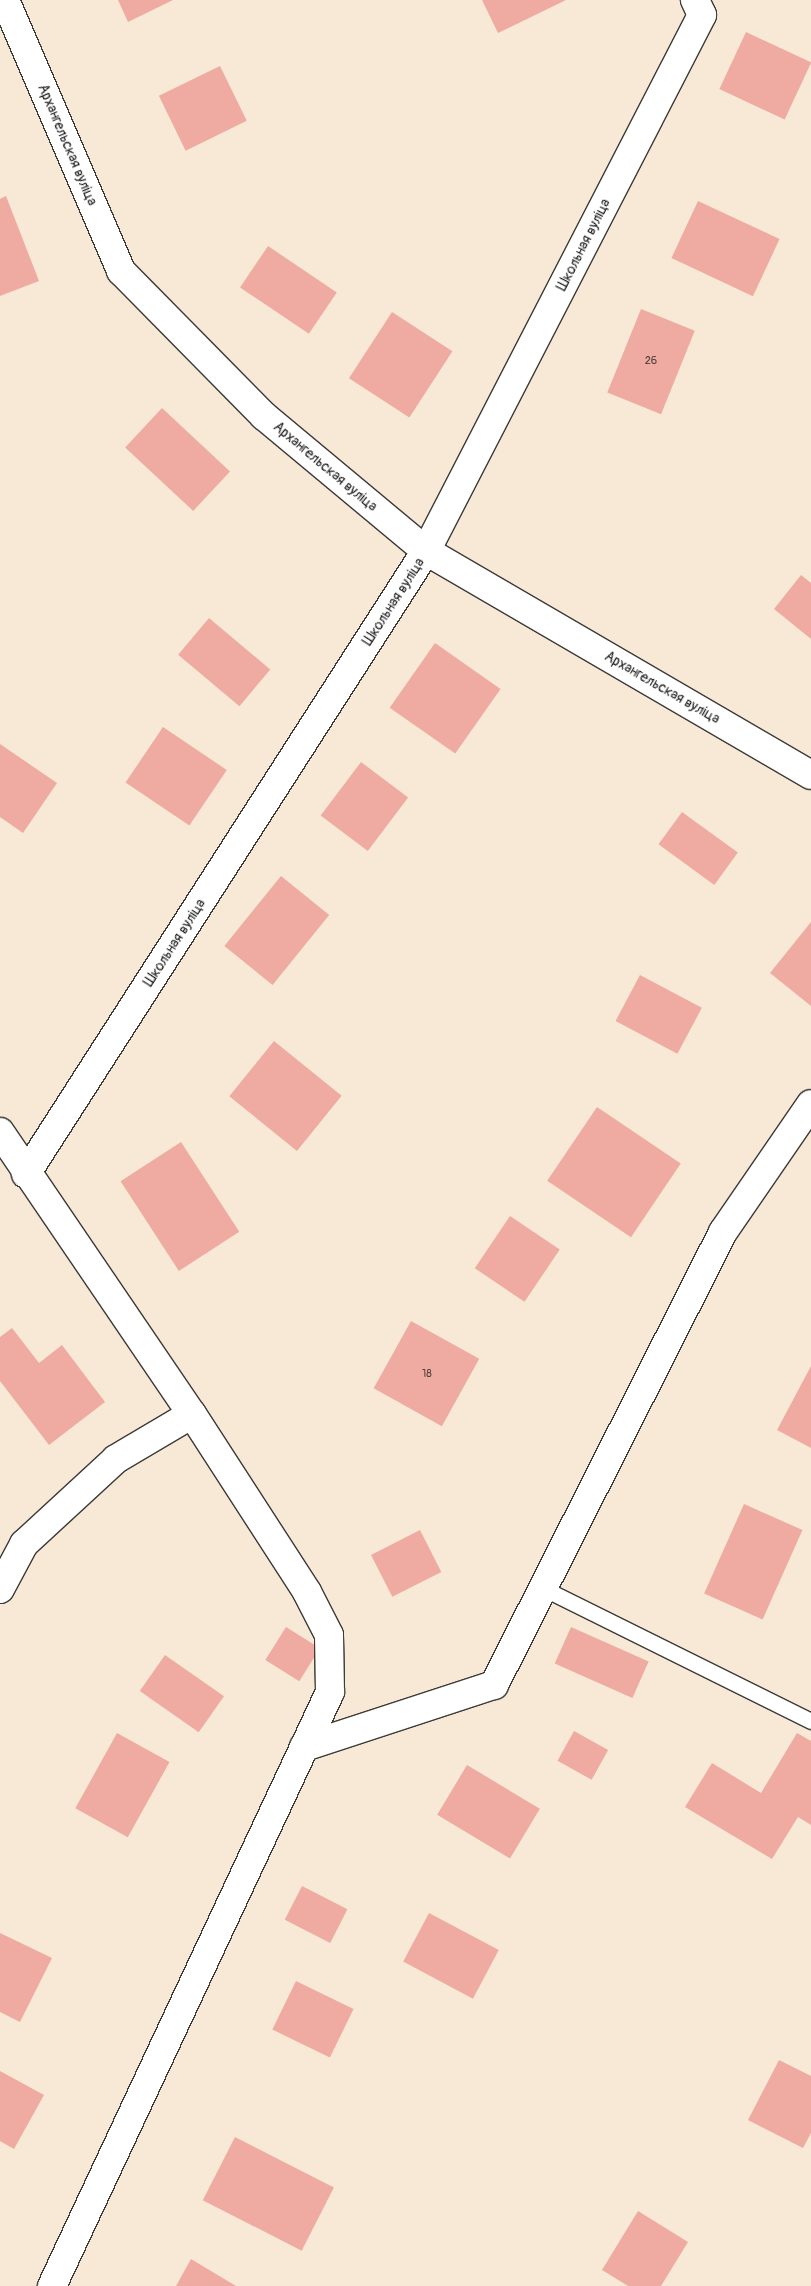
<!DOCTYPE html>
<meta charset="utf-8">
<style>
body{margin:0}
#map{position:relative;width:811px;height:2286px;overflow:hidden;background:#f8e9d6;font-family:Pangolin,sans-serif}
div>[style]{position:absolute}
.building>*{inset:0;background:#efaba1;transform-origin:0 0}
.roads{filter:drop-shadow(1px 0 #3d3b38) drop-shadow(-1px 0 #3d3b38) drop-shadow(0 1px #3d3b38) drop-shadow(0 -1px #3d3b38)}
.service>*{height:15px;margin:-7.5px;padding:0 7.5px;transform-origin:7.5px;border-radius:7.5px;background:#fff}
.minor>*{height:28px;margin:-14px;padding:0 14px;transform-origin:14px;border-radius:14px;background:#fff}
span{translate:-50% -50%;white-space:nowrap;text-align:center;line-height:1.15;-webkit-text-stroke:4px #fff;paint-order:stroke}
.number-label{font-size:11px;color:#51403d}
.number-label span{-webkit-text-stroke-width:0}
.street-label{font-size:14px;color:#1c1c1c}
</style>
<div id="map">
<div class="building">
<div style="clip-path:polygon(118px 0,173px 0,128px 22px)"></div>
<div style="clip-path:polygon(482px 0,566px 0,498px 33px)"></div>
<div style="left:746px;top:32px;width:72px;height:63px;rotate:25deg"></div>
<div style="left:220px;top:66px;width:61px;height:68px;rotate:64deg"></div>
<div style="clip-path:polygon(6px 196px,39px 281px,0 296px,0 199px)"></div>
<div style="left:698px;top:201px;width:90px;height:63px;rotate:25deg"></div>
<div style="left:268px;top:246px;width:83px;height:50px;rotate:34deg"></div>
<div style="left:641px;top:309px;width:58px;height:90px;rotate:22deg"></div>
<div style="left:392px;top:312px;width:72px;height:79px;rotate:33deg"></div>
<div style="left:162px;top:408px;width:93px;height:54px;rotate:43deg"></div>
<div style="clip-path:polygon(801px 575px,811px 583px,811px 639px,774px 609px)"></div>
<div style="left:209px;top:618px;width:80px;height:48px;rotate:40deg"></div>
<div style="left:435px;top:643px;width:80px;height:79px;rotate:35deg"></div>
<div style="left:163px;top:727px;width:77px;height:67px;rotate:34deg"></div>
<div style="clip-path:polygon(0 744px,57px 783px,23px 833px,0 817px)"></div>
<div style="left:361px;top:762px;width:59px;height:67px;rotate:37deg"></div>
<div style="left:682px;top:812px;width:69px;height:40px;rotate:36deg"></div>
<div style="left:281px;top:876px;width:62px;height:90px;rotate:39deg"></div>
<div style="clip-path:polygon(811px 922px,811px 1006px,770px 973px)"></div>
<div style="left:640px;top:975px;width:70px;height:52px;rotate:28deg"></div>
<div style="left:274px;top:1041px;width:87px;height:71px;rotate:39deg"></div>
<div style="left:597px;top:1107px;width:101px;height:89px;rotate:34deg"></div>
<div style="left:181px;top:1142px;width:107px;height:72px;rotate:57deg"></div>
<div style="left:510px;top:1216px;width:60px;height:63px;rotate:34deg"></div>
<div style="left:411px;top:1321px;width:78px;height:77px;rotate:29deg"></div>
<div style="clip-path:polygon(12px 1328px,39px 1363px,62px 1345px,105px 1402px,49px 1445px,0 1381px,0 1337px)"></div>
<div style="clip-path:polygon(811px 1366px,811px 1448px,777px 1430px)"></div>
<div style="left:744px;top:1504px;width:64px;height:98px;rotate:24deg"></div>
<div style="left:420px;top:1530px;width:47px;height:55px;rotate:63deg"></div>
<div style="left:286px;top:1627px;width:40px;height:39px;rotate:32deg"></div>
<div style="left:571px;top:1627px;width:85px;height:40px;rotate:24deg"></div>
<div style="left:165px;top:1655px;width:72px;height:44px;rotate:35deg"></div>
<div style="left:574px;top:1731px;width:39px;height:34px;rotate:29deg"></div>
<div style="left:117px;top:1733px;width:60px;height:86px;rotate:29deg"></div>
<div style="clip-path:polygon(797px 1733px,811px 1741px,811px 1825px,798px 1817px,772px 1859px,685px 1807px,712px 1763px,761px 1793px)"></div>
<div style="left:467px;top:1765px;width:85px;height:58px;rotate:31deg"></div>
<div style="left:302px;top:1886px;width:51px;height:38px;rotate:27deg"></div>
<div style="left:429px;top:1913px;width:79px;height:55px;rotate:28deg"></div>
<div style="clip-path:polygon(0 1933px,52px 1958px,20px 2022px,0 2012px)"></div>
<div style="left:296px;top:1981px;width:64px;height:54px;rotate:26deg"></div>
<div style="clip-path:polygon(779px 2060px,811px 2076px,811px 2133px,803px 2148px,748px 2120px)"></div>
<div style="clip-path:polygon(0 2071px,44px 2095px,14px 2149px,0 2141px)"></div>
<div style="left:235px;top:2137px;width:111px;height:71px;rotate:27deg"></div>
<div style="clip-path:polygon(638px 2211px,688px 2242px,661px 2286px,628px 2286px,602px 2270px)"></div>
<div style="clip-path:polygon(191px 2259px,236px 2286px,176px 2286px)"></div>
</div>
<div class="roads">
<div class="service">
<div style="left:551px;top:1592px;width:290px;rotate:26.4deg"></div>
</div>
<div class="minor">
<div style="left:5px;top:0;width:295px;rotate:66.8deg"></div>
<div style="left:121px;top:271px;width:204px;rotate:45.4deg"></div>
<div style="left:264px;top:416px;width:211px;rotate:39.8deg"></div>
<div style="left:426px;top:551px;width:445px;rotate:30.2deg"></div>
<div style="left:0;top:1132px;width:341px;rotate:55.8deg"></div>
<div style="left:192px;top:1414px;width:212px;rotate:57.1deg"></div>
<div style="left:307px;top:1592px;width:48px;rotate:62.9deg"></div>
<div style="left:329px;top:1635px;width:57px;rotate:89deg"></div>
<div style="left:330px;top:1692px;width:656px;rotate:115.08deg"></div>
<div style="left:26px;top:1174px;width:740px;rotate:-57.3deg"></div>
<div style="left:426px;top:551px;width:603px;rotate:-62.75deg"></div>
<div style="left:702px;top:15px;width:17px;rotate:-115deg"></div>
<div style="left:0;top:1589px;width:51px;rotate:-61.9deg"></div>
<div style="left:24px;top:1544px;width:125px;rotate:-42.7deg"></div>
<div style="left:116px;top:1459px;width:88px;rotate:-30.6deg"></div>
<div style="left:304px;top:1747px;width:200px;rotate:-18.1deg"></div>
<div style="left:494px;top:1685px;width:508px;rotate:-63.18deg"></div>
<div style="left:723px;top:1232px;width:155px;rotate:-55.5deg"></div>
</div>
</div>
<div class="number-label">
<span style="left:651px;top:361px">26</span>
<span style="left:427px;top:1374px">18</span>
</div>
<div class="street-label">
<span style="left:67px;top:145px;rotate:67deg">Архангельская вуліца</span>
<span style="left:584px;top:245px;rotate:-63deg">Школьная вуліца</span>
<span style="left:325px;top:467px;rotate:40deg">Архангельская вуліца</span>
<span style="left:394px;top:602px;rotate:-57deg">Школьная вуліца</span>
<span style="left:662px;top:688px;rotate:30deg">Архангельская вуліца</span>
<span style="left:175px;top:943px;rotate:-57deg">Школьная вуліца</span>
</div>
</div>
